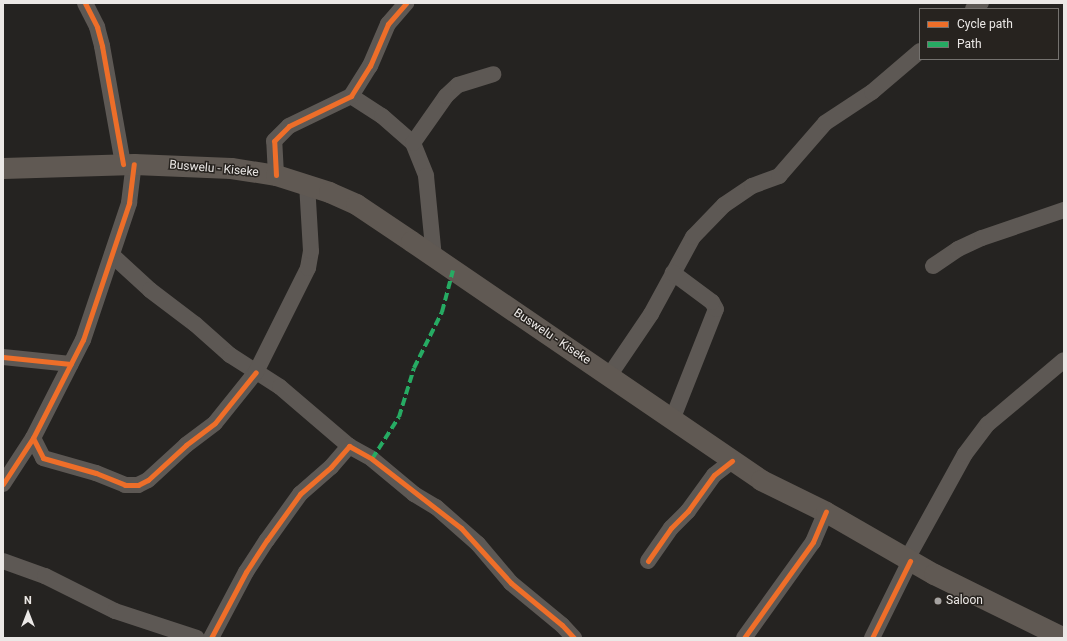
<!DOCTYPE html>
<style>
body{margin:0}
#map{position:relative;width:1067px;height:641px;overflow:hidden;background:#252321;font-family:Roboto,sans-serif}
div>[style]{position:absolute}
.minor>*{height:16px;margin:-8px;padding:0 8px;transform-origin:8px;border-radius:8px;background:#5d5854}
.major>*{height:21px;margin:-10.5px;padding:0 10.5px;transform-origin:10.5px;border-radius:10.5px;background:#605953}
.quiet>*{height:4px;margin-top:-2px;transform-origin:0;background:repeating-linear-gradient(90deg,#26ab63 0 8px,transparent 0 12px)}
.cycleway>*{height:5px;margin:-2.5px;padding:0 2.5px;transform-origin:2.5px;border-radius:2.5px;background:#ee6e29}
.dots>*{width:11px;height:11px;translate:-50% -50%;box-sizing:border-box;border:2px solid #27231f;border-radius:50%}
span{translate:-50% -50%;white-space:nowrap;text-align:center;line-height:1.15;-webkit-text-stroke:3px #27231f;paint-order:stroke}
.street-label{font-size:12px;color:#ebe8e6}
.poi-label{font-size:12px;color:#ebe8e6}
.left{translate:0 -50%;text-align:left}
.frame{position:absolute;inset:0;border:4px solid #ebe8e6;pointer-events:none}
.legend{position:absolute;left:919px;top:8px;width:140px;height:52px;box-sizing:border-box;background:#27231f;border:1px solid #75726f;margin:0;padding:5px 7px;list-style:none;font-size:12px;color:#ebe8e6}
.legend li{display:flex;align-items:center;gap:8px;height:20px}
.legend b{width:20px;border:1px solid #75726f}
.north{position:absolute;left:8px;top:593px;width:40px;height:40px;-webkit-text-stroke:3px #27231f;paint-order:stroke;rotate:0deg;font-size:11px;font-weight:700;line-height:16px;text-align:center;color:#ebe8e6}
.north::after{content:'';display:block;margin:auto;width:14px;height:18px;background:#ebe8e6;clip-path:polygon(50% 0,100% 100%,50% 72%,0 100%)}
</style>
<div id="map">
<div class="minor">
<div style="left:85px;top:3px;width:27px;rotate:63deg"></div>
<div style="left:97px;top:27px;width:20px;rotate:75deg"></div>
<div style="left:102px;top:46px;width:120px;rotate:79.9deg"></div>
<div style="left:973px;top:9px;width:10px;rotate:-37deg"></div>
<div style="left:351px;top:96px;width:37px;rotate:33deg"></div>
<div style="left:382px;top:116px;width:41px;rotate:41.1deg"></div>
<div style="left:413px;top:143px;width:35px;rotate:68deg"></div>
<div style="left:426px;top:176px;width:81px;rotate:84.4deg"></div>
<div style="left:413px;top:143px;width:57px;rotate:-54.9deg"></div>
<div style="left:446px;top:96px;width:16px;rotate:-43deg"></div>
<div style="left:458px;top:85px;width:37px;rotate:-17deg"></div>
<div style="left:276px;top:175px;width:34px;rotate:-93deg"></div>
<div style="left:274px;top:141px;width:21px;rotate:-45deg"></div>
<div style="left:289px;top:126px;width:69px;rotate:-25.8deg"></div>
<div style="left:351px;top:96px;width:36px;rotate:-58deg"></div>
<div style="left:370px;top:66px;width:46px;rotate:-66.8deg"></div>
<div style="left:388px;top:24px;width:28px;rotate:-49deg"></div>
<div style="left:112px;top:255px;width:52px;rotate:42.6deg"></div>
<div style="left:150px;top:290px;width:56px;rotate:37.1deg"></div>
<div style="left:195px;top:324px;width:47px;rotate:41.5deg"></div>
<div style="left:230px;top:355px;width:59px;rotate:32.6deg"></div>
<div style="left:280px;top:387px;width:91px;rotate:40.5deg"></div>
<div style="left:349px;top:446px;width:26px;rotate:29deg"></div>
<div style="left:372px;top:459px;width:55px;rotate:39.8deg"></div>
<div style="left:414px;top:494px;width:26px;rotate:31deg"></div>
<div style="left:436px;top:507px;width:56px;rotate:41.4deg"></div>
<div style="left:478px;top:544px;width:51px;rotate:49.8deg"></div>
<div style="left:511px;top:583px;width:66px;rotate:39.5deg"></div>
<div style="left:562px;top:625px;width:18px;rotate:47deg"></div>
<div style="left:933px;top:266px;width:30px;rotate:-34deg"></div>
<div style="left:958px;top:249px;width:26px;rotate:-25deg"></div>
<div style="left:982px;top:238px;width:87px;rotate:-18.9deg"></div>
<div style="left:3px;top:357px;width:68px;rotate:5.9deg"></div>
<div style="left:609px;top:376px;width:75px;rotate:-55.9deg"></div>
<div style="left:651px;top:314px;width:88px;rotate:-61.4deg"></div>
<div style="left:693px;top:237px;width:45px;rotate:-45.9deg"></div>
<div style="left:724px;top:205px;width:34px;rotate:-34deg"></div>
<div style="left:752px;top:186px;width:29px;rotate:-20deg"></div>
<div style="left:779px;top:176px;width:70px;rotate:-49deg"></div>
<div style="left:825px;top:123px;width:56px;rotate:-33.4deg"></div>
<div style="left:872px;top:92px;width:63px;rotate:-40.5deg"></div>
<div style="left:672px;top:420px;width:119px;rotate:-68.4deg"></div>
<div style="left:716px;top:309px;width:8px;rotate:-120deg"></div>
<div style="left:712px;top:302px;width:49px;rotate:-143.4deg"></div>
<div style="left:33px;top:438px;width:22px;rotate:63deg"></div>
<div style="left:43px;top:458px;width:55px;rotate:15.8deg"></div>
<div style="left:96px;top:473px;width:31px;rotate:22deg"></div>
<div style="left:125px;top:485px;width:13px"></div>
<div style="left:138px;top:485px;width:11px;rotate:-27deg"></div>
<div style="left:148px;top:480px;width:52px;rotate:-42.6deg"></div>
<div style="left:186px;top:445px;width:36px;rotate:-37deg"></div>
<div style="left:215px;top:423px;width:65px;rotate:-51.2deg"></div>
<div style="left:256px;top:372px;width:116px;rotate:-63.4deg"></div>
<div style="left:308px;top:268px;width:17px;rotate:-80deg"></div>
<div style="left:311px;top:251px;width:68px;rotate:-93.4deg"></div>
<div style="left:3px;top:484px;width:55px;rotate:-56.9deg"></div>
<div style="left:33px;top:438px;width:110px;rotate:-63deg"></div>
<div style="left:83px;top:340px;width:145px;rotate:-71.4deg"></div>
<div style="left:129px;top:203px;width:39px;rotate:-83deg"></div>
<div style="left:907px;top:559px;width:120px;rotate:-61.1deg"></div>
<div style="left:965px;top:454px;width:38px;rotate:-53deg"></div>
<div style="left:988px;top:424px;width:99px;rotate:-40.1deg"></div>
<div style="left:3px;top:561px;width:45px;rotate:19.7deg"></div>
<div style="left:45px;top:576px;width:78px;rotate:26.6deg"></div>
<div style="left:115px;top:611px;width:86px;rotate:18.2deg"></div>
<div style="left:648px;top:561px;width:40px;rotate:-55.1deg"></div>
<div style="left:671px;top:528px;width:24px;rotate:-45deg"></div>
<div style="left:688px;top:511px;width:44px;rotate:-54.2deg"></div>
<div style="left:714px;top:475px;width:23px;rotate:-38deg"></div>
<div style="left:211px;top:638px;width:75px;rotate:-62.1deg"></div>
<div style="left:246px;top:572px;width:38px;rotate:-57deg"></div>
<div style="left:267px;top:540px;width:57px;rotate:-54.3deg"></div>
<div style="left:300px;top:494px;width:41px;rotate:-41.1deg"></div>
<div style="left:331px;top:467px;width:28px;rotate:-49deg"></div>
<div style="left:744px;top:638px;width:118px;rotate:-54.3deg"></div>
<div style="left:813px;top:542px;width:33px;rotate:-67deg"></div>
<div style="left:872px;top:638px;width:86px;rotate:-63.7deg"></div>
</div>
<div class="major">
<div style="left:3px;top:168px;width:131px;rotate:-1.7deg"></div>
<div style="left:134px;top:164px;width:97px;rotate:2.4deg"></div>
<div style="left:231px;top:168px;width:46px;rotate:8.8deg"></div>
<div style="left:276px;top:175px;width:56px;rotate:17.8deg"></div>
<div style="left:329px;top:192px;width:30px;rotate:24deg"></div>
<div style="left:356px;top:204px;width:66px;rotate:33.9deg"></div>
<div style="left:411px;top:241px;width:424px;rotate:34.3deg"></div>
<div style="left:761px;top:480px;width:72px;rotate:26.2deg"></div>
<div style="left:826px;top:512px;width:125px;rotate:29.9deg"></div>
<div style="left:934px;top:574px;width:145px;rotate:26.2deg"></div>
</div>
<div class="quiet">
<div style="left:372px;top:459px;width:50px;rotate:-57.3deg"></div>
<div style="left:399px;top:417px;width:51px;rotate:-73deg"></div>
<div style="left:414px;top:368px;width:63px;rotate:-63.4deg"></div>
<div style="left:442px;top:312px;width:43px;rotate:-75.3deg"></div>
</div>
<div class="cycleway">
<div style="left:85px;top:3px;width:27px;rotate:63deg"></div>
<div style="left:97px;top:27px;width:20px;rotate:75deg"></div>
<div style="left:102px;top:46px;width:120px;rotate:79.9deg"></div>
<div style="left:276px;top:175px;width:34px;rotate:-93deg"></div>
<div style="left:274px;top:141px;width:21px;rotate:-45deg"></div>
<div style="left:289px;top:126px;width:69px;rotate:-25.8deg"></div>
<div style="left:351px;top:96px;width:36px;rotate:-58deg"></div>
<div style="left:370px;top:66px;width:46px;rotate:-66.8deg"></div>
<div style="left:388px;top:24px;width:28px;rotate:-49deg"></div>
<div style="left:3px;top:357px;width:68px;rotate:5.9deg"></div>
<div style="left:33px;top:438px;width:22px;rotate:63deg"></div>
<div style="left:43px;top:458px;width:55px;rotate:15.8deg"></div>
<div style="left:96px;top:473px;width:31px;rotate:22deg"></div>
<div style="left:125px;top:485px;width:13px"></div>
<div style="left:138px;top:485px;width:11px;rotate:-27deg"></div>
<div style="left:148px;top:480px;width:52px;rotate:-42.6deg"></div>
<div style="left:186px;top:445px;width:36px;rotate:-37deg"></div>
<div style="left:215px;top:423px;width:65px;rotate:-51.2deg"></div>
<div style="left:3px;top:484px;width:55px;rotate:-56.9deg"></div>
<div style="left:33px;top:438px;width:110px;rotate:-63deg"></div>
<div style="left:83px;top:340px;width:145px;rotate:-71.4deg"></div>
<div style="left:129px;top:203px;width:39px;rotate:-83deg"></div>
<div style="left:648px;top:561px;width:40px;rotate:-55.1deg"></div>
<div style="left:671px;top:528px;width:24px;rotate:-45deg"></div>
<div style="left:688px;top:511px;width:44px;rotate:-54.2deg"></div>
<div style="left:714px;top:475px;width:23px;rotate:-38deg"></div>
<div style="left:211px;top:638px;width:75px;rotate:-62.1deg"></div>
<div style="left:246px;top:572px;width:38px;rotate:-57deg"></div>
<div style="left:267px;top:540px;width:57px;rotate:-54.3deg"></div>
<div style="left:300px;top:494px;width:41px;rotate:-41.1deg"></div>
<div style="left:331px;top:467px;width:28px;rotate:-49deg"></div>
<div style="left:349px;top:446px;width:26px;rotate:29deg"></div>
<div style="left:372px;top:459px;width:113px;rotate:37.8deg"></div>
<div style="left:461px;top:528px;width:74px;rotate:47.7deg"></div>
<div style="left:511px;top:583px;width:66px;rotate:39.5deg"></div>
<div style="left:562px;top:625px;width:18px;rotate:47deg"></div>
<div style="left:744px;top:638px;width:118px;rotate:-54.3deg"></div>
<div style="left:813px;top:542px;width:33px;rotate:-67deg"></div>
<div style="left:872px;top:638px;width:86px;rotate:-63.7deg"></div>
</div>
<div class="dots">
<div style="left:938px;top:601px;background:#a6a3a1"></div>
</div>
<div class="street-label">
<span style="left:214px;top:169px;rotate:5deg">Buswelu - Kiseke</span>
<span style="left:552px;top:337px;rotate:34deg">Buswelu - Kiseke</span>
</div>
<div class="poi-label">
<span class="left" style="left:946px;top:601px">Saloon</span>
</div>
<div class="frame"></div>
<ul class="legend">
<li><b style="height:5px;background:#ee6e29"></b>Cycle path</li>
<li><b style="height:5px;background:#26ab63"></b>Path</li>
</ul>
<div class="north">N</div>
</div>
